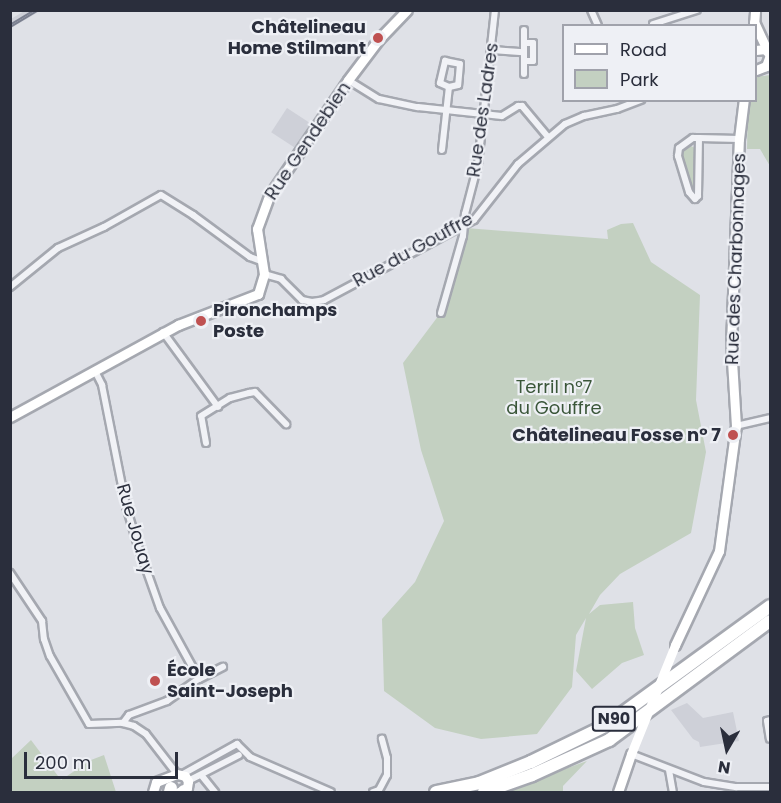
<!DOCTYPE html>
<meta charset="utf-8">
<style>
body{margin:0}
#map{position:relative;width:781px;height:803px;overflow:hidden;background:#dfe1e7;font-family:Poppins,sans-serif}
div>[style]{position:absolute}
.built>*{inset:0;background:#ced0d8;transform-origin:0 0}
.green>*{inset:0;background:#c3d0c1}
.roads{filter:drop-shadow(2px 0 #a5a8b0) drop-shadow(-2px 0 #a5a8b0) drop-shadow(0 2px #a5a8b0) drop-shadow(0 -2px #a5a8b0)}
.street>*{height:6px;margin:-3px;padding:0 3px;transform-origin:3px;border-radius:3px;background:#f1f2f6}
.secondary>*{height:9px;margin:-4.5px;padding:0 4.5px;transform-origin:4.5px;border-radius:4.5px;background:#fff}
.highway>*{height:12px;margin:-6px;padding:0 6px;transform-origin:6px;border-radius:6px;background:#fff}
.rail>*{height:4px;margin-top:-2px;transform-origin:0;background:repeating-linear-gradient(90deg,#eef0f5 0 4.5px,#7a7f8f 0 9px);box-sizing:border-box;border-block:2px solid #7a7f8f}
.secondary-bridge>*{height:9px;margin:-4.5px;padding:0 4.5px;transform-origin:4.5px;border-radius:4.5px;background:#fff}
.dots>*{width:16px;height:16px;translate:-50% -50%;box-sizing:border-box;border:3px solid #eef0f5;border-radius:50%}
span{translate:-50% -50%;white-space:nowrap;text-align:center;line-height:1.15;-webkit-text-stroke:4.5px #eef0f5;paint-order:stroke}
.shield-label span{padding:2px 4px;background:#eef0f5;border:2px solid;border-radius:4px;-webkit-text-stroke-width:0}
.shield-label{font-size:16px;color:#2a2e3c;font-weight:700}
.poi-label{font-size:18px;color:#2a2e3c;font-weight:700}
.right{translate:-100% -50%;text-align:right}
.left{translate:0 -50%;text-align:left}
.street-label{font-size:18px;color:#2a2e3c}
.park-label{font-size:18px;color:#3a5639}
.frame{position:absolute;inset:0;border:12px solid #2a2e3c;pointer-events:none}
.legend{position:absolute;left:562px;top:24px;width:195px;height:78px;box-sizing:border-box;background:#eef0f5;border:2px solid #a0a2ab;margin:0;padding:8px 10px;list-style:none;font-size:18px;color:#2a2e3c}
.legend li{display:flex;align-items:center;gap:12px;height:30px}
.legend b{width:30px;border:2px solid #a0a2ab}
.north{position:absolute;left:697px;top:719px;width:60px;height:60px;-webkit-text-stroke:4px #eef0f5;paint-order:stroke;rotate:189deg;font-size:16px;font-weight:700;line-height:24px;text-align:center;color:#2a2e3c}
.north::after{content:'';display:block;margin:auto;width:21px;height:27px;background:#2a2e3c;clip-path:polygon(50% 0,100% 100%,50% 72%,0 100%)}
.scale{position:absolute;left:24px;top:752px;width:154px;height:27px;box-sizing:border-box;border:3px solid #2a2e3c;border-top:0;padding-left:8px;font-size:18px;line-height:21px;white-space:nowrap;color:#2a2e3c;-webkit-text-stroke:4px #eef0f5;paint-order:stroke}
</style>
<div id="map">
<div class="built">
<div style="clip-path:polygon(26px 10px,40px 11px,11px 28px,11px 19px)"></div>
<div style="left:287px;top:108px;width:31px;height:29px;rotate:33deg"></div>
<div style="clip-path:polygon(687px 703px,703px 718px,733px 712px,739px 741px,700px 747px,699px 742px,693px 739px,671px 710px)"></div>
</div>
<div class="green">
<div style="clip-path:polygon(770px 75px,770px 166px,760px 149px,747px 149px,748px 101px,756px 100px,756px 77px)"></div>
<div style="clip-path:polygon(687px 144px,697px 149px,693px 192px,681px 158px,680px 149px)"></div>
<div style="clip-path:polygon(633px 223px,651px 262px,700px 295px,696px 400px,706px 452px,691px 533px,620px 574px,600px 595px,589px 614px,600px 605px,633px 602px,635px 628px,644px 655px,622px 663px,592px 689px,576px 671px,586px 618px,576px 635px,572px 687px,537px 734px,481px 739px,435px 728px,384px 691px,382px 619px,415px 582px,444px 521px,421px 450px,403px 363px,439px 315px,466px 228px,608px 239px,607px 230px,621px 224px)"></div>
<div style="clip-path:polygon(31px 740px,61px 780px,91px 760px,104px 755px,116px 792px,11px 792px,11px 759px)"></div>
<div style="clip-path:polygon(587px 761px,563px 786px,563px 792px,501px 792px)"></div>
</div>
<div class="roads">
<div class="street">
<div style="left:591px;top:10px;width:17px;rotate:66deg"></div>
<div style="left:653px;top:24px;width:46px;rotate:-17.7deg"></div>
<div style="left:524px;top:43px;width:9px"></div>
<div style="left:533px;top:43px;width:18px;rotate:90deg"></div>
<div style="left:533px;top:61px;width:9px;rotate:180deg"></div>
<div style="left:492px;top:50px;width:31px;rotate:4deg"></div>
<div style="left:524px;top:74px;width:44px;rotate:-90deg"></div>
<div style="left:348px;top:80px;width:36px;rotate:32deg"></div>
<div style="left:379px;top:99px;width:40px;rotate:12deg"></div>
<div style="left:418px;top:107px;width:84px;rotate:6.1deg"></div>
<div style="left:502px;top:116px;width:19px;rotate:-32deg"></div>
<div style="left:518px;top:106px;width:4px"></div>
<div style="left:522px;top:106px;width:40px;rotate:50deg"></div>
<div style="left:699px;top:138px;width:58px;rotate:91deg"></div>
<div style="left:698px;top:196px;width:4px;rotate:135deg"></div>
<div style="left:695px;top:199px;width:9px;rotate:-131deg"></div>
<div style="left:689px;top:192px;width:38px;rotate:-107deg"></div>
<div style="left:678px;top:156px;width:8px;rotate:-83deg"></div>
<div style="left:679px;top:148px;width:17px;rotate:-36deg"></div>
<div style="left:693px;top:138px;width:6px"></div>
<div style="left:699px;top:138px;width:40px;rotate:1.4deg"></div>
<div style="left:442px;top:150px;width:63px;rotate:-83.7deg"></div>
<div style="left:449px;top:87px;width:10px;rotate:-156deg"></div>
<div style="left:440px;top:83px;width:23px;rotate:-77deg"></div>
<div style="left:445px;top:61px;width:15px;rotate:11deg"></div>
<div style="left:460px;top:64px;width:21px;rotate:95deg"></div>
<div style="left:458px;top:85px;width:9px;rotate:167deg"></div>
<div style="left:264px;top:274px;width:18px;rotate:16deg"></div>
<div style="left:281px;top:279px;width:30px;rotate:45deg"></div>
<div style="left:302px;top:300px;width:10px;rotate:11deg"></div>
<div style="left:312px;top:302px;width:12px;rotate:-9deg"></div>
<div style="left:324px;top:300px;width:170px;rotate:-28.1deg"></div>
<div style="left:474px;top:220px;width:71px;rotate:-51.8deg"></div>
<div style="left:518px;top:164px;width:62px;rotate:-40.4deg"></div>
<div style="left:565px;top:124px;width:21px;rotate:-23deg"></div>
<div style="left:584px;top:116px;width:34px;rotate:-12deg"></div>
<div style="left:617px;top:109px;width:26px;rotate:-21deg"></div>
<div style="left:10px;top:287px;width:62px;rotate:-39.1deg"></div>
<div style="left:58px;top:248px;width:51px;rotate:-24.5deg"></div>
<div style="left:104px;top:227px;width:65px;rotate:-29.3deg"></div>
<div style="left:161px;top:195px;width:38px;rotate:32deg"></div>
<div style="left:193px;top:215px;width:71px;rotate:36.4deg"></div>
<div style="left:250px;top:257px;width:12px;rotate:20deg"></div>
<div style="left:441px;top:313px;width:80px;rotate:-74.1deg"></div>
<div style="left:463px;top:236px;width:22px;rotate:-85deg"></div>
<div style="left:465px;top:214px;width:52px;rotate:-75.4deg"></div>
<div style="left:478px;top:164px;width:155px;rotate:-83.7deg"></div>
<div style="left:163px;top:332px;width:93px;rotate:53.7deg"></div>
<div style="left:95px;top:371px;width:16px;rotate:63deg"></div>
<div style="left:102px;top:385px;width:123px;rotate:78.8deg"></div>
<div style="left:126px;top:506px;width:42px;rotate:73.3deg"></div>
<div style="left:138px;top:546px;width:66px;rotate:70.5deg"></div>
<div style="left:160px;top:608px;width:81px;rotate:61.2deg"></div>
<div style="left:736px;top:426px;width:35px;rotate:-13deg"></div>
<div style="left:206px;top:443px;width:27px;rotate:-100deg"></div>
<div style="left:201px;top:416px;width:34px;rotate:-32deg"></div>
<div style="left:230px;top:398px;width:20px;rotate:-15deg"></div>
<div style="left:249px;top:393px;width:6px;rotate:-9deg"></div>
<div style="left:255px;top:392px;width:45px;rotate:45.9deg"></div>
<div style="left:10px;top:573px;width:58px;rotate:56.3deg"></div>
<div style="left:42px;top:621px;width:18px;rotate:84deg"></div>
<div style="left:44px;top:639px;width:18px;rotate:71deg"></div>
<div style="left:50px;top:656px;width:78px;rotate:60.2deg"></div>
<div style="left:89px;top:724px;width:34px;rotate:-2deg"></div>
<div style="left:123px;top:723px;width:11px;rotate:15deg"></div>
<div style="left:134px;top:726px;width:14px;rotate:34deg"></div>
<div style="left:146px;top:734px;width:51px;rotate:52.2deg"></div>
<div style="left:770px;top:720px;width:3px;rotate:162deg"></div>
<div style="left:767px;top:721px;width:18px;rotate:81deg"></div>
<div style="left:123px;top:723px;width:10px;rotate:-53deg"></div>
<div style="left:129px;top:715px;width:40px;rotate:-20.2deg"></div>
<div style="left:167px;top:701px;width:39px;rotate:-35deg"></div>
<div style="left:199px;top:679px;width:27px;rotate:-27deg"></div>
<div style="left:631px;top:754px;width:78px;rotate:21deg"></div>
<div style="left:704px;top:782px;width:33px;rotate:9deg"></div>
<div style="left:737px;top:787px;width:33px"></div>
<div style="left:669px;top:770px;width:22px;rotate:80deg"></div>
<div style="left:183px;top:774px;width:62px;rotate:-29.1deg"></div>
<div style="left:237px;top:744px;width:18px;rotate:45deg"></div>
<div style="left:250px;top:757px;width:88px;rotate:23.4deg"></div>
<div style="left:202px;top:776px;width:21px;rotate:51deg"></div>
<div style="left:188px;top:781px;width:57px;rotate:-27deg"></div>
<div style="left:373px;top:792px;width:6px;rotate:-18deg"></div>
<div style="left:379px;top:790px;width:17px;rotate:-62deg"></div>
<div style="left:387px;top:775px;width:17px;rotate:-90deg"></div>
<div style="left:387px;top:758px;width:20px;rotate:-105deg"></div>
</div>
<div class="secondary">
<div style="left:754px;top:22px;width:31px;rotate:65deg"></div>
<div style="left:754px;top:26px;width:16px;rotate:-86deg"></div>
<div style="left:756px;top:50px;width:9px;rotate:-6deg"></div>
<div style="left:765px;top:49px;width:8px;rotate:50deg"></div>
<div style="left:770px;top:55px;width:12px;rotate:110deg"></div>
<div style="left:766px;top:66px;width:11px;rotate:158deg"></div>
<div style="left:10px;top:417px;width:192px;rotate:-28.7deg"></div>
<div style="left:178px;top:325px;width:86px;rotate:-21.2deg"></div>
<div style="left:258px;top:294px;width:21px;rotate:-73deg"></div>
<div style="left:264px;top:274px;width:46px;rotate:-98.8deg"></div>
<div style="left:257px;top:229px;width:35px;rotate:-70deg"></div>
<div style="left:269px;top:196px;width:140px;rotate:-55.7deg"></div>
<div style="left:348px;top:80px;width:51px;rotate:-52.9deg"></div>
<div style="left:379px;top:39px;width:40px;rotate:-46deg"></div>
<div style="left:675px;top:645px;width:104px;rotate:-64.9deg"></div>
<div style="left:719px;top:551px;width:126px;rotate:-82.3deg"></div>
<div style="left:736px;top:426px;width:81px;rotate:-93.5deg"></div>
<div style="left:731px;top:345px;width:206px;rotate:-87.8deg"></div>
<div style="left:739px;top:139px;width:39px;rotate:-83deg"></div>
<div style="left:153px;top:792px;width:10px;rotate:-73deg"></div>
<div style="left:156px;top:782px;width:22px;rotate:-21deg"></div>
<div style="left:177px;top:774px;width:8px;rotate:14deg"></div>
<div style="left:185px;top:776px;width:6px;rotate:59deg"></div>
<div style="left:188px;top:781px;width:7px;rotate:98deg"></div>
<div style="left:187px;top:788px;width:9px;rotate:153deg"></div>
<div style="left:618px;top:792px;width:40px;rotate:-71.1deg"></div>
</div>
<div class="highway">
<div style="left:184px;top:791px;width:1px;rotate:45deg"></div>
<div style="left:170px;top:792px;width:4px;rotate:-76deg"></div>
<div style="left:436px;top:792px;width:44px;rotate:-11.8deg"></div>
<div style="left:479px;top:783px;width:56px;rotate:-22deg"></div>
<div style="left:531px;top:762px;width:82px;rotate:-25.9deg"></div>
<div style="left:605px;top:726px;width:204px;rotate:-36deg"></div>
<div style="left:484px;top:792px;width:51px;rotate:-19.5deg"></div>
<div style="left:532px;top:775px;width:85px;rotate:-24.4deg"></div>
<div style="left:609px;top:740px;width:200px;rotate:-36.5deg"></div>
</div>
</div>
<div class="rail">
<div style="left:10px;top:26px;width:31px;rotate:-31deg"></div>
</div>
<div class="secondary-bridge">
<div style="left:631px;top:754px;width:118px;rotate:-68deg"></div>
</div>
<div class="dots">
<div style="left:378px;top:38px;background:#bf5151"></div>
<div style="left:201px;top:321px;background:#bf5151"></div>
<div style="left:733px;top:435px;background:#bf5151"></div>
<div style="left:155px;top:681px;background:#bf5151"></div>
</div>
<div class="shield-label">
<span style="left:614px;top:719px">N90</span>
</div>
<div class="poi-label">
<span class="right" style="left:366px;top:38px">Châtelineau<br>Home Stilmant</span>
<span class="left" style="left:213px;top:321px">Pironchamps<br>Poste</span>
<span class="right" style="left:721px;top:435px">Châtelineau Fosse n° 7</span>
<span class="left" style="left:167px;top:681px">École<br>Saint-Joseph</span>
</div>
<div class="street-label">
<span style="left:483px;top:110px;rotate:-82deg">Rue des Ladres</span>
<span style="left:308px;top:141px;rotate:-56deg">Rue Gendebien</span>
<span style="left:413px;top:250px;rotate:-29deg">Rue du Gouffre</span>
<span style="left:736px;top:259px;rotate:-88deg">Rue des Charbonnages</span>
<span style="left:135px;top:529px;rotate:74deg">Rue Jouay</span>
</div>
<div class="park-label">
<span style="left:554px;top:398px">Terril n°7<br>du Gouffre</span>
</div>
<div class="frame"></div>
<ul class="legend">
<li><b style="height:8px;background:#fff"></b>Road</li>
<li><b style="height:16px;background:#c3d0c1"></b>Park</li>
</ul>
<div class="north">N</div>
<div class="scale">200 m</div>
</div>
